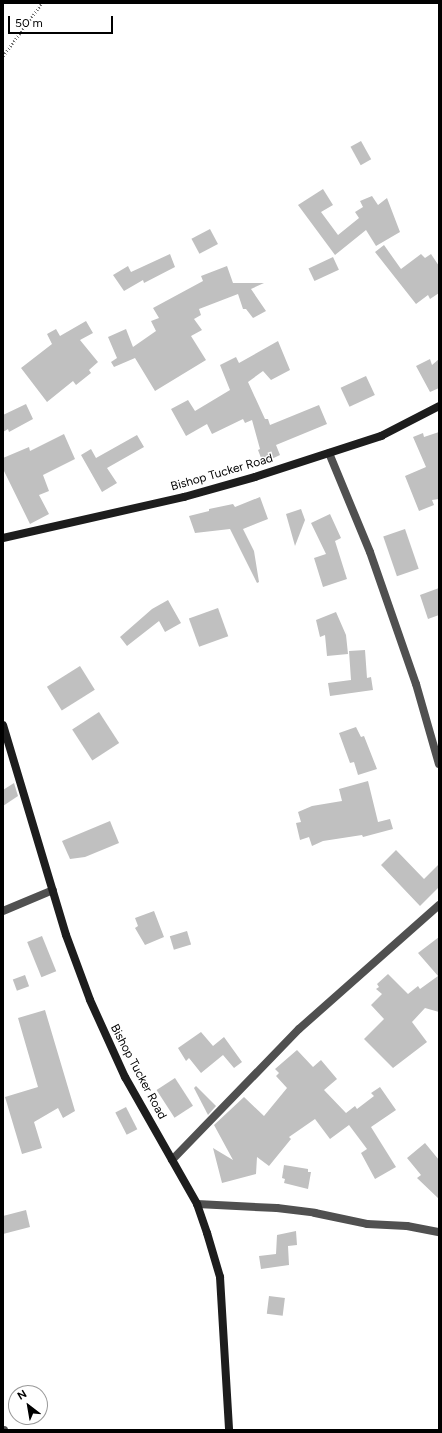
<!DOCTYPE html>
<style>
body{margin:0}
#map{position:relative;width:442px;height:1433px;overflow:hidden;background:#fff;font-family:Figtree,sans-serif}
div>[style]{position:absolute}
.building>*{inset:0;background:#c0c0c0;transform-origin:0 0}
.path>*{height:2.5px;margin-top:-1.25px;transform-origin:0;background:repeating-linear-gradient(90deg,#727272 0 1px,transparent 0 3px)}
.street>*{height:8px;margin:-4px;padding:0 4px;transform-origin:4px;border-radius:4px;background:#505050}
.secondary>*{height:8px;margin:-4px;padding:0 4px;transform-origin:4px;border-radius:4px;background:#1d1d1d}
span{translate:-50% -50%;white-space:nowrap;text-align:center;line-height:1.15;-webkit-text-stroke:3px #fff;paint-order:stroke}
.street-label{font-size:12px;color:#000}
.frame{position:absolute;inset:0;border:4px solid #000;pointer-events:none}
.north{position:absolute;left:8px;top:1385px;width:40px;height:40px;box-sizing:border-box;background:#fff;border:1px solid #999;border-radius:50%;rotate:329deg;font-size:11px;font-weight:700;line-height:16px;text-align:center;color:#000}
.north::after{content:'';display:block;margin:auto;width:14px;height:18px;background:#000;clip-path:polygon(50% 0,100% 100%,50% 72%,0 100%)}
.scale{position:absolute;left:8px;top:16px;width:105px;height:18px;box-sizing:border-box;border:2px solid #000;border-top:0;padding-left:5px;font-size:12px;line-height:14px;white-space:nowrap;color:#000;-webkit-text-stroke:3px #fff;paint-order:stroke}
</style>
<div id="map">
<div class="building">
<div style="left:361px;top:141px;width:21px;height:12px;rotate:61deg"></div>
<div style="clip-path:polygon(323px 189px,333px 205px,321px 212px,338px 235px,359px 218px,355px 212px,363px 207px,360px 201px,372px 196px,378px 205px,387px 198px,400px 232px,376px 246px,366px 230px,335px 255px,298px 205px)"></div>
<div style="left:210px;top:229px;width:17px;height:21px;rotate:62deg"></div>
<div style="clip-path:polygon(384px 245px,401px 269px,421px 254px,425px 258px,431px 254px,439px 266px,439px 293px,430px 299px,428px 295px,416px 304px,375px 252px)"></div>
<div style="clip-path:polygon(170px 254px,175px 267px,144px 283px,143px 280px,124px 291px,113px 275px,128px 266px,131px 272px)"></div>
<div style="left:333px;top:257px;width:14px;height:27px;rotate:65deg"></div>
<div style="clip-path:polygon(227px 266px,233px 283px,264px 283px,251px 289px,266px 311px,253px 318px,246px 309px,243px 309px,238px 294px,199px 309px,201px 315px,194px 319px,202px 330px,191px 336px,206px 360px,155px 391px,135px 358px,114px 367px,111px 362px,117px 358px,108px 337px,126px 329px,133px 347px,156px 331px,151px 321px,159px 318px,153px 308px,203px 281px,201px 276px)"></div>
<div style="clip-path:polygon(86px 321px,93px 333px,80px 340px,98px 362px,89px 370px,91px 373px,76px 385px,73px 381px,47px 402px,21px 368px,52px 344px,47px 334px,56px 329px,60px 336px)"></div>
<div style="clip-path:polygon(278px 341px,290px 370px,271px 380px,263px 371px,248px 382px,265px 419px,268px 419px,270px 425px,319px 405px,327px 424px,276px 445px,280px 455px,263px 463px,258px 450px,260px 449px,252px 420px,245px 423px,243px 419px,212px 434px,207px 424px,186px 436px,171px 409px,188px 400px,195px 411px,230px 390px,220px 365px,236px 357px,239px 363px)"></div>
<div style="clip-path:polygon(430px 359px,432px 365px,439px 359px,439px 388px,430px 392px,416px 366px)"></div>
<div style="left:366px;top:376px;width:21px;height:28px;rotate:65deg"></div>
<div style="clip-path:polygon(26px 404px,33px 419px,9px 432px,8px 429px,3px 432px,3px 415px)"></div>
<div style="clip-path:polygon(439px 432px,439px 499px,432px 500px,434px 505px,419px 511px,405px 476px,426px 467px,413px 437px,423px 433px,424px 437px)"></div>
<div style="clip-path:polygon(64px 434px,75px 459px,43px 475px,49px 491px,39px 495px,49px 514px,30px 524px,3px 469px,3px 458px,29px 447px,30px 451px)"></div>
<div style="clip-path:polygon(137px 435px,144px 447px,107px 468px,117px 483px,102px 492px,81px 455px,91px 449px,96px 458px)"></div>
<div style="clip-path:polygon(260px 497px,268px 519px,243px 529px,254px 551px,259px 582px,257px 583px,230px 529px,195px 533px,189px 516px,209px 511px,209px 509px,233px 504px,235px 507px)"></div>
<div style="clip-path:polygon(301px 509px,305px 520px,295px 546px,286px 514px)"></div>
<div style="clip-path:polygon(330px 514px,341px 538px,335px 541px,347px 579px,323px 587px,314px 558px,326px 554px,311px 523px)"></div>
<div style="left:405px;top:529px;width:42px;height:23px;rotate:71deg"></div>
<div style="clip-path:polygon(439px 588px,439px 615px,428px 619px,420px 595px)"></div>
<div style="clip-path:polygon(168px 600px,181px 623px,165px 632px,159px 621px,127px 646px,120px 637px,152px 609px)"></div>
<div style="left:218px;top:608px;width:30px;height:31px;rotate:70deg"></div>
<div style="clip-path:polygon(336px 612px,346px 635px,348px 654px,327px 656px,325px 635px,320px 637px,316px 620px)"></div>
<div style="clip-path:polygon(365px 650px,367px 678px,371px 677px,373px 690px,330px 696px,328px 683px,351px 680px,349px 651px)"></div>
<div style="left:80px;top:666px;width:28px;height:39px;rotate:58deg"></div>
<div style="left:99px;top:712px;width:37px;height:32px;rotate:57deg"></div>
<div style="clip-path:polygon(356px 727px,361px 737px,364px 736px,377px 769px,358px 775px,354px 762px,350px 763px,339px 733px)"></div>
<div style="clip-path:polygon(368px 781px,378px 822px,390px 819px,393px 829px,363px 837px,362px 835px,323px 841px,312px 846px,309px 837px,300px 840px,296px 823px,301px 822px,298px 812px,312px 806px,342px 801px,339px 789px)"></div>
<div style="clip-path:polygon(14px 783px,18px 796px,3px 806px,3px 790px)"></div>
<div style="clip-path:polygon(110px 821px,119px 843px,85px 857px,70px 859px,62px 841px)"></div>
<div style="clip-path:polygon(396px 850px,424px 879px,439px 864px,439px 887px,420px 906px,381px 865px)"></div>
<div style="clip-path:polygon(154px 911px,164px 937px,145px 945px,135px 928px,138px 926px,135px 918px)"></div>
<div style="left:187px;top:931px;width:14px;height:18px;rotate:73deg"></div>
<div style="left:42px;top:936px;width:38px;height:16px;rotate:68deg"></div>
<div style="clip-path:polygon(439px 937px,439px 1012px,425px 1008px,412px 1022px,427px 1042px,393px 1068px,364px 1039px,384px 1019px,371px 1005px,382px 994px,376px 989px,379px 987px,377px 984px,388px 974px,408px 994px,418px 986px,420px 989px,438px 976px,418px 953px)"></div>
<div style="left:25px;top:975px;width:12px;height:13px;rotate:70deg"></div>
<div style="clip-path:polygon(45px 1010px,75px 1111px,63px 1118px,58px 1108px,34px 1122px,42px 1148px,22px 1154px,5px 1097px,38px 1087px,18px 1018px)"></div>
<div style="clip-path:polygon(201px 1032px,213px 1046px,224px 1037px,242px 1062px,234px 1068px,223px 1055px,201px 1073px,189px 1058px,186px 1061px,178px 1048px)"></div>
<div style="clip-path:polygon(297px 1050px,313px 1067px,321px 1060px,337px 1079px,324px 1090px,346px 1113px,355px 1106px,357px 1109px,374px 1096px,371px 1093px,380px 1087px,396px 1110px,371px 1127px,396px 1167px,375px 1179px,361px 1153px,367px 1149px,349px 1125px,330px 1139px,315px 1119px,289px 1137px,291px 1139px,269px 1166px,257px 1157px,256px 1174px,222px 1183px,213px 1148px,233px 1160px,214px 1125px,244px 1097px,264px 1116px,287px 1088px,276px 1076px,279px 1073px,275px 1069px)"></div>
<div style="left:175px;top:1078px;width:33px;height:22px;rotate:57deg"></div>
<div style="clip-path:polygon(196px 1086px,216px 1106px,208px 1115px,194px 1088px)"></div>
<div style="left:126px;top:1107px;width:25px;height:12px;rotate:63deg"></div>
<div style="clip-path:polygon(425px 1143px,439px 1160px,439px 1199px,417px 1178px,421px 1175px,407px 1158px)"></div>
<div style="clip-path:polygon(284px 1165px,308px 1169px,308px 1172px,311px 1172px,308px 1189px,284px 1183px,285px 1179px,282px 1178px)"></div>
<div style="clip-path:polygon(26px 1210px,30px 1227px,3px 1234px,3px 1216px)"></div>
<div style="clip-path:polygon(296px 1231px,297px 1245px,288px 1246px,289px 1265px,261px 1269px,259px 1256px,276px 1254px,277px 1235px)"></div>
<div style="left:269px;top:1296px;width:16px;height:18px;rotate:7deg"></div>
</div>
<div class="path">
<div style="left:3px;top:56px;width:66px;rotate:-53.7deg"></div>
</div>
<div class="street">
<div style="left:329px;top:453px;width:107px;rotate:67.5deg"></div>
<div style="left:370px;top:552px;width:140px;rotate:70.8deg"></div>
<div style="left:416px;top:684px;width:83px;rotate:74deg"></div>
<div style="left:3px;top:911px;width:54px;rotate:-22.8deg"></div>
<div style="left:172px;top:1160px;width:182px;rotate:-45.9deg"></div>
<div style="left:299px;top:1029px;width:187px;rotate:-41.5deg"></div>
<div style="left:197px;top:1204px;width:80px;rotate:2.9deg"></div>
<div style="left:277px;top:1208px;width:38px;rotate:7deg"></div>
<div style="left:315px;top:1213px;width:53px;rotate:11.9deg"></div>
<div style="left:367px;top:1224px;width:40px;rotate:2.9deg"></div>
<div style="left:407px;top:1226px;width:33px;rotate:11deg"></div>
<div style="left:3px;top:1430px;width:1px"></div>
</div>
<div class="secondary">
<div style="left:3px;top:538px;width:186px;rotate:-12.8deg"></div>
<div style="left:184px;top:497px;width:74px;rotate:-15.7deg"></div>
<div style="left:255px;top:477px;width:133px;rotate:-18deg"></div>
<div style="left:381px;top:436px;width:65px;rotate:-27.3deg"></div>
<div style="left:3px;top:725px;width:219px;rotate:73.3deg"></div>
<div style="left:66px;top:935px;width:69px;rotate:69.7deg"></div>
<div style="left:90px;top:1000px;width:85px;rotate:65.6deg"></div>
<div style="left:125px;top:1077px;width:146px;rotate:60.4deg"></div>
<div style="left:197px;top:1204px;width:31px;rotate:71deg"></div>
<div style="left:207px;top:1233px;width:46px;rotate:73.5deg"></div>
<div style="left:220px;top:1277px;width:153px;rotate:86.6deg"></div>
</div>
<div class="street-label">
<span style="left:222px;top:473px;rotate:-16deg">Bishop Tucker Road</span>
<span style="left:138px;top:1072px;rotate:62deg">Bishop Tucker Road</span>
</div>
<div class="frame"></div>
<div class="north">N</div>
<div class="scale">50 m</div>
</div>
